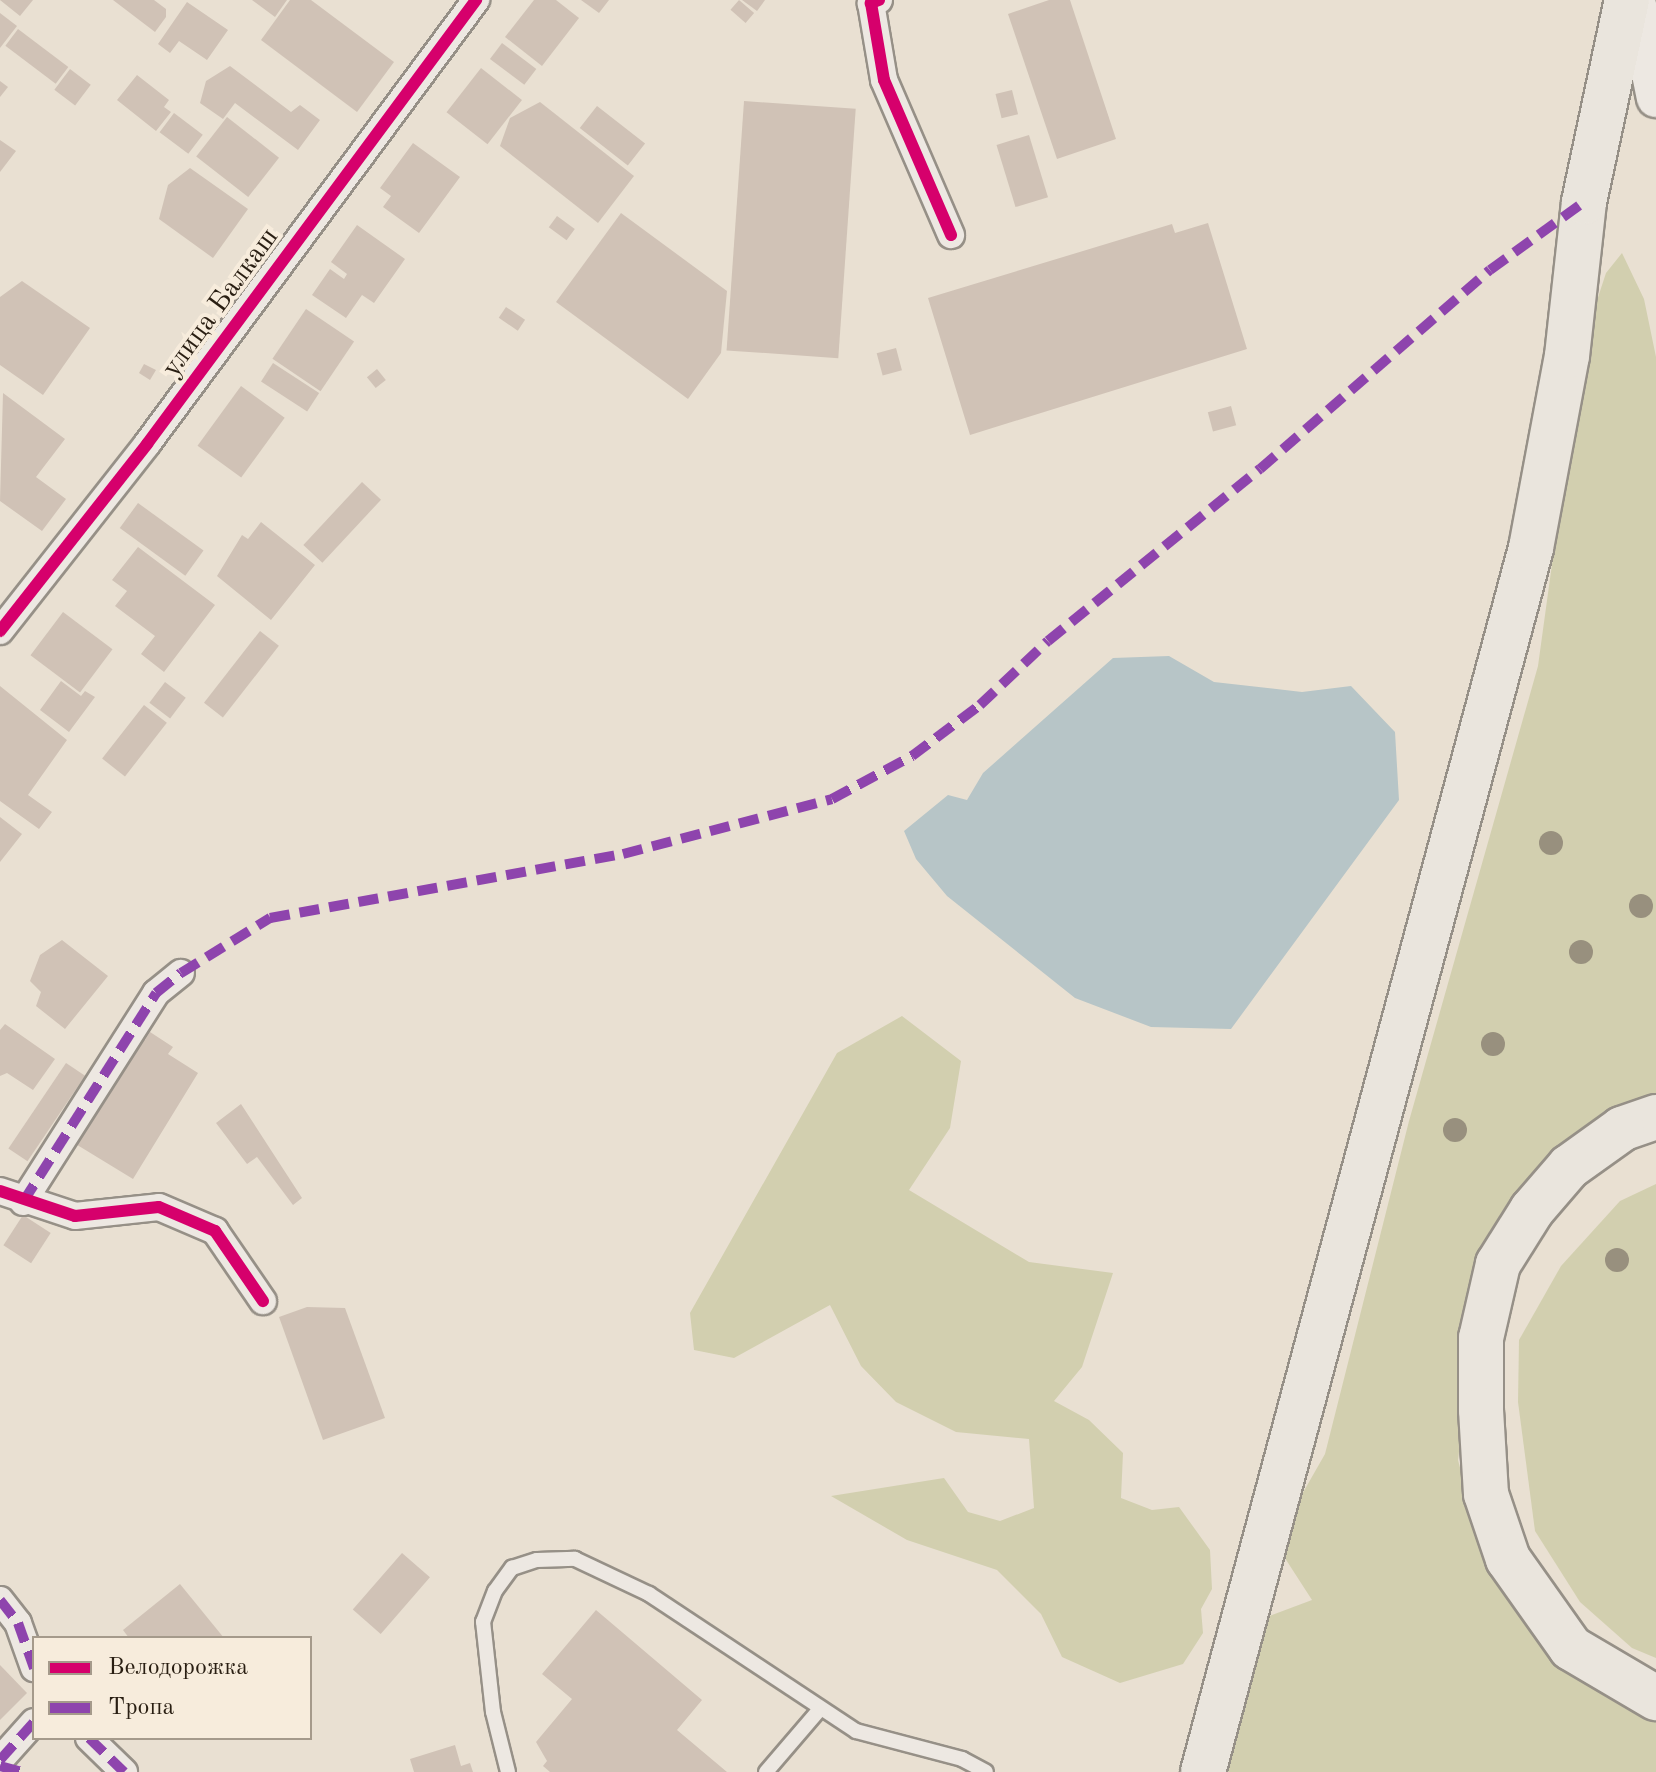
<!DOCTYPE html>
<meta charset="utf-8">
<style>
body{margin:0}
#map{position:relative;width:1656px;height:1772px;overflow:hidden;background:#e9e0d2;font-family:"Old Standard TT",serif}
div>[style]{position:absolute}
.green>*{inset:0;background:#d2cfaf}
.water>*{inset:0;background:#b7c5c7}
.building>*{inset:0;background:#d0c2b6;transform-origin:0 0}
.roads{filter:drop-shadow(2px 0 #969087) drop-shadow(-2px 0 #969087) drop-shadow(0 2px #969087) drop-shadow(0 -2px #969087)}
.service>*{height:14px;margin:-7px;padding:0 7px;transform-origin:7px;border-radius:7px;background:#ede8e2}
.minor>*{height:26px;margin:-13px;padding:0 13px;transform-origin:13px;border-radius:13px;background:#ede8e2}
.secondary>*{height:38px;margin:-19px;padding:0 19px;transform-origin:19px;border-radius:19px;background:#ede8e2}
.trunk>*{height:44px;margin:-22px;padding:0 22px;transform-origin:22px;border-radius:22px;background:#eae5dd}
.quiet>*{height:10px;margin-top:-5px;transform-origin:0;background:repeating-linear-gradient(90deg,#8e44ad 0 20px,transparent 0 30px)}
.cycleway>*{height:12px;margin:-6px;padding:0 6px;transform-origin:6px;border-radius:6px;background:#d6006c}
.trees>*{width:24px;height:24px;margin:-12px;border-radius:50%;background:#98907e}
span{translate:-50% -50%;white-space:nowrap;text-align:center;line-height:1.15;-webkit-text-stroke:8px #f7ecdc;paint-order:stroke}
.street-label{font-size:28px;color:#291e12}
.legend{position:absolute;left:32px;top:1636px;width:280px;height:104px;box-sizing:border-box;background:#f7ecdc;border:2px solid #a59a8b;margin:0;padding:10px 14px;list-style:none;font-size:24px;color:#291e12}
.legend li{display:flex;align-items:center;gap:16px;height:40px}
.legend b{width:40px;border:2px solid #a59a8b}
</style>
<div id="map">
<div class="green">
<div style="clip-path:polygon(1622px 253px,1644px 299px,1656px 357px,1656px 1095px,1633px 1100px,1535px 1179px,1479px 1282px,1458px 1460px,1478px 1537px,1656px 1718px,1656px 1772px,1223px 1772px,1267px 1617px,1312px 1600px,1281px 1552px,1301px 1496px,1325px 1454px,1409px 1121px,1538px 666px,1582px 346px,1606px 273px)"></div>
<div style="clip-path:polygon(902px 1016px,961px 1061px,950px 1128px,909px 1190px,1029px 1262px,1113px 1273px,1082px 1367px,1054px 1401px,1089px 1420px,1123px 1453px,1121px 1498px,1152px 1510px,1179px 1507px,1210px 1550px,1212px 1589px,1201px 1609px,1203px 1633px,1183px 1664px,1120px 1683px,1062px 1657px,1041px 1614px,997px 1570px,907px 1540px,831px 1496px,944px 1478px,968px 1512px,1000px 1521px,1034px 1508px,1029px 1439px,956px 1432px,896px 1402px,861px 1366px,830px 1305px,734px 1358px,694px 1350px,690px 1313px,837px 1053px)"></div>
<div style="clip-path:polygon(1656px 1184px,1656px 1658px,1632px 1648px,1580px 1602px,1535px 1531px,1518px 1402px,1519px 1340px,1561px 1266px,1620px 1201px)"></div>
</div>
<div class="water">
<div style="clip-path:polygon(1169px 656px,1214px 682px,1302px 692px,1351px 686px,1395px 732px,1399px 800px,1231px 1029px,1151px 1027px,1075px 998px,947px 896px,916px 859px,904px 831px,948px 795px,967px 800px,983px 773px,1113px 658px)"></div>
</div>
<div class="building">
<div style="clip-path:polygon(0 0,33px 0,20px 16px)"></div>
<div style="clip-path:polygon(113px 0,154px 0,166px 9px,166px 17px,155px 32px)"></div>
<div style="clip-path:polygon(252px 0,287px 0,275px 17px)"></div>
<div style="clip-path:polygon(290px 0,311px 0,394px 62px,357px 112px,261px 40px)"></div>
<div style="clip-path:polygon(534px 0,556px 0,579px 18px,542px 66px,505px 37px)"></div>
<div style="clip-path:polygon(581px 0,609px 0,599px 13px)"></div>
<div style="left:739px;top:0;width:20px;height:13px;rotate:41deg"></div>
<div style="clip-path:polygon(742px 0,765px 0,757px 11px)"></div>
<div style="clip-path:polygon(1049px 0,1070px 0,1116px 139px,1057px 159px,1008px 14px)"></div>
<div style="clip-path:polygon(187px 2px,228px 30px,207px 60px,179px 41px,170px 53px,158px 44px)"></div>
<div style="clip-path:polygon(0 13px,17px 26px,0 48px)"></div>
<div style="left:18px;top:29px;width:63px;height:21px;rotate:37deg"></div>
<div style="left:502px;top:43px;width:43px;height:20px;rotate:37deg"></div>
<div style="clip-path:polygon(230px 66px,291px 112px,300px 105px,320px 120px,298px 150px,235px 103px,223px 119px,200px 103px,206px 81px)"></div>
<div style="left:481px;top:68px;width:52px;height:56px;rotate:38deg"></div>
<div style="left:70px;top:69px;width:26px;height:26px;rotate:37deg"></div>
<div style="clip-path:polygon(137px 75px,169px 100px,164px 107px,171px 112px,156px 131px,117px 100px)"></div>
<div style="clip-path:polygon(0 81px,8px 87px,0 97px)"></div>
<div style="left:1012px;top:90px;width:25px;height:17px;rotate:76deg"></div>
<div style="left:744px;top:101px;width:112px;height:250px;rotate:4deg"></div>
<div style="clip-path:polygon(540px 102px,634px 176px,598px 223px,500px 146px,510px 118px)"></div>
<div style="left:597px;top:106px;width:61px;height:28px;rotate:38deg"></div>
<div style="left:174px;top:113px;width:36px;height:24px;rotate:37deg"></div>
<div style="left:227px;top:117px;width:66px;height:50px;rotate:38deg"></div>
<div style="left:1029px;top:135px;width:65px;height:34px;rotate:73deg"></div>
<div style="clip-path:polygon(0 140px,16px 151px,0 172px)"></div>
<div style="clip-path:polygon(413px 143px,460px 177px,419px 233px,383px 207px,391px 196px,380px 188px)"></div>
<div style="clip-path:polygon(190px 168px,248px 209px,213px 258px,159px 219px,168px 185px)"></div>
<div style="clip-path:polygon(621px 213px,727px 291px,721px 353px,688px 399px,556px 302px)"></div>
<div style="left:557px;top:216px;width:22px;height:14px;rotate:36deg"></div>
<div style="clip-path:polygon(1208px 223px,1247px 349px,970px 435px,928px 298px,1172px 224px,1175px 233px)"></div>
<div style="clip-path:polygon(357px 225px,405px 259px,374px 303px,362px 295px,346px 318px,312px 295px,330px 269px,344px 279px,347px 274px,331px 262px)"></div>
<div style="clip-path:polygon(22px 281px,90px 328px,43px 395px,0 365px,0 297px)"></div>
<div style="left:506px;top:307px;width:23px;height:13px;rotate:34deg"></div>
<div style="left:306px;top:309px;width:58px;height:60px;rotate:34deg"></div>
<div style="left:896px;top:348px;width:23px;height:20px;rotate:75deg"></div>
<div style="left:273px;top:363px;width:55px;height:22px;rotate:33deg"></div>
<div style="clip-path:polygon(144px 364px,156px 370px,150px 380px,139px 373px)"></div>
<div style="left:377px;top:369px;width:14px;height:13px;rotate:51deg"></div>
<div style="left:241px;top:386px;width:54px;height:74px;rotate:36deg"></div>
<div style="clip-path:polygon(3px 393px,65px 439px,36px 477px,66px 499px,42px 531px,0 501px)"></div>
<div style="left:1231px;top:406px;width:20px;height:24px;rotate:75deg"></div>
<div style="left:362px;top:482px;width:26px;height:86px;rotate:43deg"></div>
<div style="left:138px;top:503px;width:81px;height:31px;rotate:36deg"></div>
<div style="clip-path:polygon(261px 522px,315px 565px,271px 620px,217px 576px,242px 535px,248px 539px)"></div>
<div style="clip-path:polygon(138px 547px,215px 605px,164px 672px,141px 654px,155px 636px,115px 606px,127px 591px,112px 580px)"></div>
<div style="left:63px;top:612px;width:62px;height:54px;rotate:37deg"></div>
<div style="left:260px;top:631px;width:24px;height:91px;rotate:38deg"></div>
<div style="clip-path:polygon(61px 681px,81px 696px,85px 691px,95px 697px,69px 732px,40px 710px)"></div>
<div style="left:165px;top:682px;width:26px;height:26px;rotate:37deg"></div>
<div style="clip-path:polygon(0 686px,67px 740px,28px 795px,52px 812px,39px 829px,0 801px)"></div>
<div style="left:144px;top:705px;width:29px;height:68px;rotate:38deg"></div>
<div style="clip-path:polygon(0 817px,22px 834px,0 862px)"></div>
<div style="clip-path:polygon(62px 940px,108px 976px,65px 1029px,36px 1006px,41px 992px,30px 981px,40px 955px)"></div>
<div style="clip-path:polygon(5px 1024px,55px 1059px,33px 1090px,7px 1073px,0 1076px,0 1030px)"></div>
<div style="clip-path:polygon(150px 1032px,173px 1047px,168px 1054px,198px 1073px,133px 1179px,74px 1143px,139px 1036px,145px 1040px)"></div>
<div style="left:66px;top:1063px;width:23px;height:103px;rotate:34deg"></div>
<div style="clip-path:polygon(241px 1104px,302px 1198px,293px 1205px,257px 1157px,247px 1164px,216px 1123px)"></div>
<div style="left:23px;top:1215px;width:33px;height:36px;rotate:33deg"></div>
<div style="clip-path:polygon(307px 1307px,345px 1308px,385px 1418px,323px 1440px,279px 1317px)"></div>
<div style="left:402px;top:1553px;width:37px;height:75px;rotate:41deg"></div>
<div style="clip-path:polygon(180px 1584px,224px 1638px,129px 1638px,123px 1630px)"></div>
<div style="clip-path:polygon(596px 1610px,702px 1700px,677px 1730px,727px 1772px,550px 1772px,543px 1766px,547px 1761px,536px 1742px,572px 1699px,542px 1674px)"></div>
<div style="clip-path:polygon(0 1665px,27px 1693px,0 1720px)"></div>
<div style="clip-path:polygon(455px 1745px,461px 1766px,470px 1763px,473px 1772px,414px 1772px,410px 1759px)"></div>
</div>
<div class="roads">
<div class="service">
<div style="left:508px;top:1772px;width:62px;rotate:-104deg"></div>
<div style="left:493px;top:1712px;width:91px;rotate:-96.3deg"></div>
<div style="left:483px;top:1622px;width:33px;rotate:-69deg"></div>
<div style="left:495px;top:1591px;width:29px;rotate:-54deg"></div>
<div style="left:512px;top:1568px;width:26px;rotate:-18deg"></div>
<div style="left:537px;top:1560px;width:38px;rotate:-2deg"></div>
<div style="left:575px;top:1559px;width:82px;rotate:25.3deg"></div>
<div style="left:649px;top:1594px;width:248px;rotate:33.5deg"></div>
<div style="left:856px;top:1731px;width:110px;rotate:14.8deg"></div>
<div style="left:962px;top:1759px;width:27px;rotate:28deg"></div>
<div style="left:766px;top:1772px;width:83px;rotate:-49.4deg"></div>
</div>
<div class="minor">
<div style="left:879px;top:0;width:9px;rotate:159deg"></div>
<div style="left:871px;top:3px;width:78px;rotate:80.4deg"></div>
<div style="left:884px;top:80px;width:169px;rotate:66.6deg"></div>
<div style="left:0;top:631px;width:238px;rotate:-51.8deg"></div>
<div style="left:147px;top:444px;width:553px;rotate:-53.46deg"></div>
<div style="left:0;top:1191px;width:79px;rotate:18.4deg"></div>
<div style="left:75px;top:1216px;width:84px;rotate:-6.1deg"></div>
<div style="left:159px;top:1207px;width:61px;rotate:23.2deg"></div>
<div style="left:215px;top:1231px;width:85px;rotate:55.6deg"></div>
<div style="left:23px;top:1202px;width:248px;rotate:-57.5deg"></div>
<div style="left:156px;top:993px;width:32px;rotate:-39deg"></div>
<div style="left:0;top:1600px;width:29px;rotate:52deg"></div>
<div style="left:18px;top:1623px;width:48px;rotate:70.4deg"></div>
<div style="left:89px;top:1738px;width:49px;rotate:44.2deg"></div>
<div style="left:0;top:1760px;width:51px;rotate:-48.2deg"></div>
</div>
<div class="secondary">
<div style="left:1636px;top:0;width:100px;rotate:78.5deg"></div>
</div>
<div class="trunk">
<div style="left:1656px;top:1117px;width:36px;rotate:161deg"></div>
<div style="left:1622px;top:1129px;width:65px;rotate:144.4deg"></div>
<div style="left:1569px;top:1167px;width:57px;rotate:130.7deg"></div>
<div style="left:1532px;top:1210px;width:64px;rotate:122.2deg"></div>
<div style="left:1498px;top:1264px;width:76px;rotate:102.9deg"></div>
<div style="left:1481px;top:1338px;width:72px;rotate:90deg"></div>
<div style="left:1481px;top:1410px;width:84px;rotate:86.6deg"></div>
<div style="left:1486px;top:1494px;width:69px;rotate:71.3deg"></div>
<div style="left:1508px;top:1559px;width:109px;rotate:54.7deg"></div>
<div style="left:1571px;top:1648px;width:99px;rotate:30.5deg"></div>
<div style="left:1203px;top:1772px;width:1267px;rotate:-75deg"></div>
<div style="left:1531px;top:548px;width:195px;rotate:-79.4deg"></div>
<div style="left:1567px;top:356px;width:155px;rotate:-83.7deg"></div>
<div style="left:1584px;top:202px;width:207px;rotate:-78deg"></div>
</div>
</div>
<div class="quiet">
<div style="left:23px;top:1202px;width:248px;rotate:-57.5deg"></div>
<div style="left:156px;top:993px;width:32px;rotate:-39deg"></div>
<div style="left:181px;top:973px;width:105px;rotate:-31.7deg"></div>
<div style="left:270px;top:918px;width:359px;rotate:-10.3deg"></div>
<div style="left:623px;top:854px;width:216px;rotate:-14.7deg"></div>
<div style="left:832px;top:799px;width:91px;rotate:-28.3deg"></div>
<div style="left:912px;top:756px;width:85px;rotate:-36.9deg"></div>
<div style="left:980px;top:705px;width:93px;rotate:-43.3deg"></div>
<div style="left:1048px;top:641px;width:273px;rotate:-39.1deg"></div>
<div style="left:1260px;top:469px;width:304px;rotate:-40.9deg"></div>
<div style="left:1490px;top:270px;width:116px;rotate:-35.9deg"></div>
<div style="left:0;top:1600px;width:29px;rotate:52deg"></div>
<div style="left:18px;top:1623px;width:48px;rotate:70.4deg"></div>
<div style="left:89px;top:1738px;width:49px;rotate:44.2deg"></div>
<div style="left:0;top:1760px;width:51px;rotate:-48.2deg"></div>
<div style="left:0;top:1766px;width:24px;rotate:15deg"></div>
</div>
<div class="cycleway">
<div style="left:879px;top:0;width:9px;rotate:159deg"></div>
<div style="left:871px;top:3px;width:78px;rotate:80.4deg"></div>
<div style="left:884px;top:80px;width:169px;rotate:66.6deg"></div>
<div style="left:0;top:631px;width:238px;rotate:-51.8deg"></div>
<div style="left:147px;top:444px;width:553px;rotate:-53.46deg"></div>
<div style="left:0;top:1191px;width:79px;rotate:18.4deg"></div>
<div style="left:75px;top:1216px;width:84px;rotate:-6.1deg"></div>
<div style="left:159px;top:1207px;width:61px;rotate:23.2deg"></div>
<div style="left:215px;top:1231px;width:85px;rotate:55.6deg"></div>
</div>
<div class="trees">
<div style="left:1551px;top:843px"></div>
<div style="left:1641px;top:906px"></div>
<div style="left:1581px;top:952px"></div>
<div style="left:1493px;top:1044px"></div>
<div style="left:1455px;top:1130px"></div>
<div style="left:1617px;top:1260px"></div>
</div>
<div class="street-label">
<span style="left:221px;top:303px;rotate:-54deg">улица Балкаш</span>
</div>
<ul class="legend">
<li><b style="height:10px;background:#d6006c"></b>Велодорожка</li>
<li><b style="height:10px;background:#8e44ad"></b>Тропа</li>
</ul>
</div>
